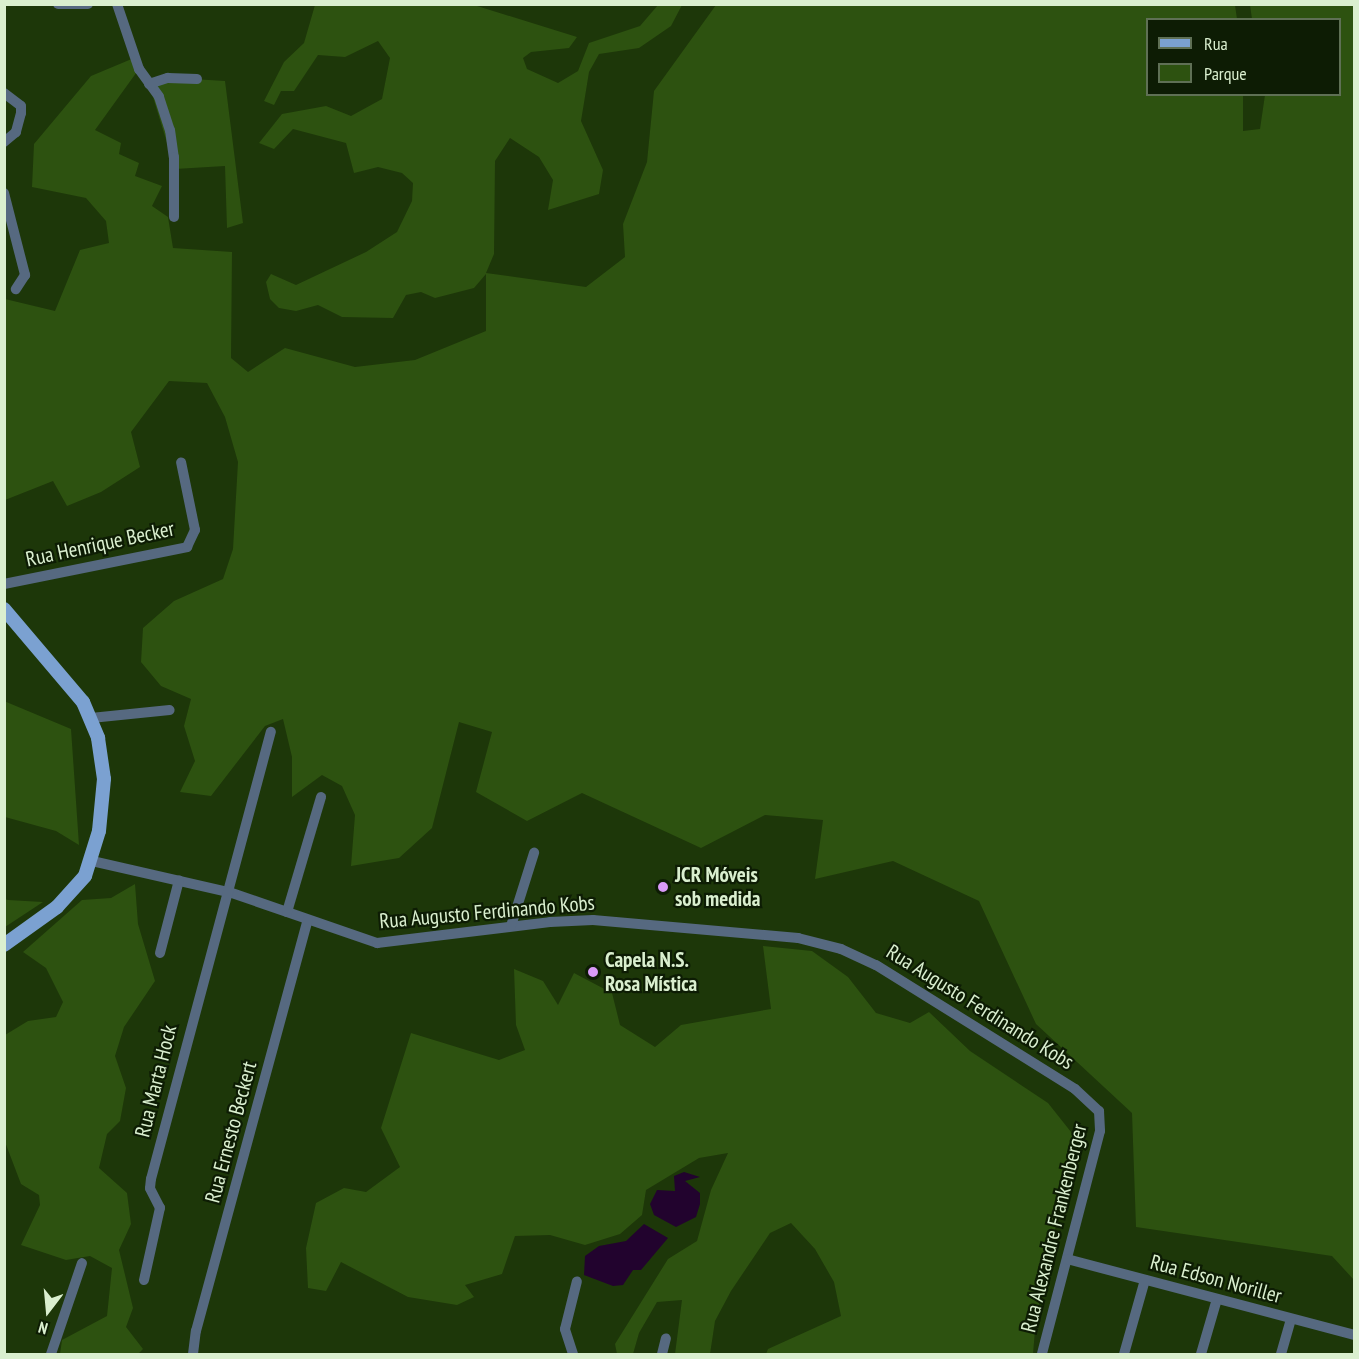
<!DOCTYPE html>
<meta charset="utf-8">
<style>
body{margin:0}
#map{position:relative;width:1359px;height:1359px;overflow:hidden;background:#1d3709;font-family:"PT Sans Narrow",sans-serif}
div>[style]{position:absolute}
.green>*{inset:0;background:#2d5210}
.water>*{inset:0;background:#22032e}
.minor>*{height:10px;margin:-5px;padding:0 5px;transform-origin:5px;border-radius:5px;background:#566980}
.major>*{height:14px;margin:-7px;padding:0 7px;transform-origin:7px;border-radius:7px;background:#7ba1d1}
.dots>*{width:16px;height:16px;translate:-50% -50%;box-sizing:border-box;border:3px solid #0d1c04;border-radius:50%}
span{translate:-50% -50%;white-space:nowrap;text-align:center;line-height:1.15;-webkit-text-stroke:4.5px #0d1c04;paint-order:stroke}
.street-label{font-size:21px;color:#daefcf}
.poi-label{font-size:21px;color:#daefcf;font-weight:700}
.left{translate:0 -50%;text-align:left}
.frame{position:absolute;inset:0;border:6px solid #daefcf;pointer-events:none}
.legend{position:absolute;left:1146px;top:18px;width:195px;height:78px;box-sizing:border-box;background:#0d1c04;border:2px solid #5f7055;margin:0;padding:8px 10px;list-style:none;font-size:18px;color:#daefcf}
.legend li{display:flex;align-items:center;gap:12px;height:30px}
.legend b{width:30px;border:2px solid #5f7055}
.north{position:absolute;left:18px;top:1281px;width:60px;height:60px;-webkit-text-stroke:4px #0d1c04;paint-order:stroke;rotate:196deg;font-size:16px;font-weight:700;line-height:24px;text-align:center;color:#daefcf}
.north::after{content:'';display:block;margin:auto;width:21px;height:27px;background:#daefcf;clip-path:polygon(50% 0,100% 100%,50% 72%,0 100%)}
</style>
<div id="map">
<div class="green">
<div style="clip-path:polygon(315px 5px,474px 5px,577px 37px,569px 48px,531px 52px,523px 58px,527px 69px,558px 83px,578px 71px,589px 43px,640px 26px,658px 5px,682px 5px,671px 26px,639px 48px,599px 54px,589px 72px,581px 121px,603px 170px,599px 194px,548px 210px,553px 180px,539px 157px,510px 138px,495px 161px,494px 254px,486px 273px,586px 287px,625px 257px,623px 224px,647px 162px,654px 91px,716px 5px,1235px 5px,1237px 19px,1148px 20px,1148px 94px,1243px 95px,1243px 131px,1260px 129px,1265px 95px,1340px 94px,1340px 20px,1252px 19px,1250px 5px,1354px 5px,1354px 1280px,1332px 1256px,1136px 1227px,1132px 1113px,1036px 1024px,979px 901px,893px 861px,815px 879px,823px 820px,765px 815px,701px 848px,582px 793px,527px 821px,476px 792px,492px 732px,459px 722px,432px 828px,399px 858px,351px 866px,355px 815px,342px 786px,322px 775px,292px 797px,292px 757px,283px 719px,265px 726px,211px 796px,180px 792px,195px 761px,184px 726px,191px 699px,161px 686px,141px 662px,143px 628px,174px 601px,223px 579px,233px 549px,238px 462px,225px 417px,207px 383px,169px 381px,131px 432px,140px 467px,101px 492px,67px 506px,53px 481px,5px 500px,5px 299px,55px 311px,80px 250px,109px 243px,106px 221px,86px 198px,32px 187px,34px 144px,91px 76px,134px 58px,139px 69px,95px 130px,121px 143px,119px 154px,139px 163px,135px 176px,162px 186px,152px 206px,168px 217px,173px 248px,232px 252px,231px 358px,248px 372px,285px 348px,355px 367px,415px 360px,486px 331px,486px 274px,474px 288px,435px 298px,421px 292px,406px 295px,393px 318px,342px 317px,318px 305px,296px 311px,279px 308px,270px 299px,266px 282px,271px 274px,296px 285px,366px 252px,397px 232px,412px 201px,413px 183px,402px 173px,378px 167px,354px 173px,346px 143px,293px 129px,274px 149px,259px 143px,282px 114px,326px 106px,351px 116px,382px 99px,390px 58px,378px 41px,345px 57px,318px 55px,294px 91px,281px 91px,274px 105px,264px 101px,284px 62px,304px 43px)"></div>
<div style="clip-path:polygon(193px 79px,225px 81px,243px 223px,227px 228px,225px 166px,175px 169px,149px 84px)"></div>
<div style="clip-path:polygon(4px 701px,71px 729px,79px 845px,56px 831px,5px 817px)"></div>
<div style="clip-path:polygon(135px 884px,138px 924px,155px 981px,124px 1027px,115px 1056px,126px 1088px,120px 1121px,107px 1134px,99px 1168px,127px 1193px,131px 1224px,119px 1250px,133px 1308px,126px 1327px,143px 1349px,138px 1354px,60px 1354px,62px 1340px,107px 1316px,112px 1268px,90px 1256px,66px 1260px,21px 1245px,40px 1205px,39px 1195px,21px 1184px,5px 1142px,5px 1035px,28px 1021px,56px 1017px,63px 1002px,46px 968px,23px 952px,82px 900px,111px 898px)"></div>
<div style="clip-path:polygon(5px 899px,8px 900px,43px 902px,5px 927px)"></div>
<div style="clip-path:polygon(763px 946px,812px 951px,848px 977px,876px 1013px,910px 1023px,929px 1012px,970px 1051px,1048px 1103px,1075px 1137px,1036px 1318px,1033px 1354px,766px 1354px,768px 1349px,841px 1316px,834px 1282px,815px 1249px,791px 1223px,770px 1233px,731px 1291px,715px 1321px,710px 1354px,675px 1354px,682px 1300px,657px 1302px,639px 1333px,633px 1354px,617px 1354px,615px 1344px,668px 1259px,697px 1241px,711px 1190px,728px 1153px,699px 1158px,646px 1190px,642px 1215px,620px 1234px,585px 1245px,550px 1235px,515px 1236px,502px 1274px,465px 1285px,474px 1297px,457px 1305px,408px 1297px,341px 1262px,326px 1291px,308px 1288px,306px 1248px,316px 1203px,344px 1188px,366px 1192px,400px 1167px,381px 1128px,411px 1033px,499px 1060px,525px 1050px,516px 1025px,514px 969px,543px 981px,558px 1005px,574px 973px,612px 993px,620px 1025px,655px 1047px,681px 1025px,771px 1009px)"></div>
</div>
<div class="water">
<div style="clip-path:polygon(684px 1172px,700px 1177px,685px 1181px,700px 1193px,700px 1204px,696px 1217px,676px 1227px,654px 1215px,650px 1204px,657px 1190px,675px 1191px,674px 1176px)"></div>
<div style="clip-path:polygon(644px 1224px,668px 1238px,641px 1270px,633px 1270px,623px 1285px,613px 1286px,584px 1275px,585px 1256px,599px 1246px,626px 1241px)"></div>
</div>
<div class="minor">
<div style="left:58px;top:4px;width:30px"></div>
<div style="left:117px;top:4px;width:69px;rotate:71.3deg"></div>
<div style="left:139px;top:69px;width:34px;rotate:54deg"></div>
<div style="left:159px;top:97px;width:35px;rotate:72deg"></div>
<div style="left:170px;top:130px;width:27px;rotate:82deg"></div>
<div style="left:174px;top:157px;width:60px;rotate:90deg"></div>
<div style="left:149px;top:84px;width:20px;rotate:-18deg"></div>
<div style="left:168px;top:78px;width:29px;rotate:2deg"></div>
<div style="left:4px;top:93px;width:21px;rotate:37deg"></div>
<div style="left:21px;top:106px;width:7px;rotate:90deg"></div>
<div style="left:21px;top:113px;width:20px;rotate:105deg"></div>
<div style="left:16px;top:132px;width:16px;rotate:140deg"></div>
<div style="left:4px;top:193px;width:85px;rotate:75.6deg"></div>
<div style="left:25px;top:275px;width:17px;rotate:123deg"></div>
<div style="left:4px;top:584px;width:187px;rotate:-11.4deg"></div>
<div style="left:187px;top:547px;width:19px;rotate:-65deg"></div>
<div style="left:195px;top:530px;width:69px;rotate:-101.6deg"></div>
<div style="left:91px;top:718px;width:79px;rotate:-5.8deg"></div>
<div style="left:92px;top:861px;width:140px;rotate:12.8deg"></div>
<div style="left:229px;top:892px;width:157px;rotate:19deg"></div>
<div style="left:377px;top:943px;width:174px;rotate:-6.9deg"></div>
<div style="left:550px;top:922px;width:43px;rotate:-2.7deg"></div>
<div style="left:593px;top:920px;width:206px;rotate:5deg"></div>
<div style="left:798px;top:938px;width:44px;rotate:14.3deg"></div>
<div style="left:841px;top:949px;width:38px;rotate:25deg"></div>
<div style="left:876px;top:965px;width:234px;rotate:31.9deg"></div>
<div style="left:1075px;top:1089px;width:33px;rotate:43deg"></div>
<div style="left:1099px;top:1111px;width:20px;rotate:87deg"></div>
<div style="left:1100px;top:1131px;width:230px;rotate:104.6deg"></div>
<div style="left:287px;top:912px;width:120px;rotate:-73.5deg"></div>
<div style="left:511px;top:926px;width:77px;rotate:-72.5deg"></div>
<div style="left:160px;top:953px;width:75px;rotate:-75.4deg"></div>
<div style="left:1067px;top:1259px;width:297px;rotate:14.8deg"></div>
<div style="left:144px;top:1280px;width:74px;rotate:-77.5deg"></div>
<div style="left:160px;top:1208px;width:22px;rotate:-117deg"></div>
<div style="left:150px;top:1188px;width:9px;rotate:-84deg"></div>
<div style="left:151px;top:1179px;width:463px;rotate:-75deg"></div>
<div style="left:51px;top:1354px;width:96px;rotate:-71.2deg"></div>
<div style="left:193px;top:1354px;width:23px;rotate:-83deg"></div>
<div style="left:196px;top:1331px;width:426px;rotate:-74.8deg"></div>
<div style="left:573px;top:1354px;width:26px;rotate:-108deg"></div>
<div style="left:565px;top:1329px;width:49px;rotate:-76deg"></div>
<div style="left:662px;top:1354px;width:16px;rotate:-76deg"></div>
<div style="left:1124px;top:1354px;width:77px;rotate:-74.2deg"></div>
<div style="left:1201px;top:1354px;width:57px;rotate:-73.8deg"></div>
<div style="left:1281px;top:1354px;width:36px;rotate:-74deg"></div>
</div>
<div class="major">
<div style="left:4px;top:609px;width:122px;rotate:49.7deg"></div>
<div style="left:83px;top:702px;width:39px;rotate:67deg"></div>
<div style="left:98px;top:738px;width:41px;rotate:81.7deg"></div>
<div style="left:104px;top:779px;width:52px;rotate:95.5deg"></div>
<div style="left:99px;top:831px;width:47px;rotate:107.3deg"></div>
<div style="left:85px;top:876px;width:42px;rotate:132.1deg"></div>
<div style="left:57px;top:907px;width:65px;rotate:144.4deg"></div>
</div>
<div class="dots">
<div style="left:663px;top:887px;background:#d99af7"></div>
<div style="left:593px;top:972px;background:#d99af7"></div>
</div>
<div class="street-label">
<span style="left:100px;top:544px;rotate:-12deg">Rua Henrique Becker</span>
<span style="left:487px;top:912px;rotate:-5deg">Rua Augusto Ferdinando Kobs</span>
<span style="left:980px;top:1007px;rotate:32deg">Rua Augusto Ferdinando Kobs</span>
<span style="left:156px;top:1081px;rotate:-76deg">Rua Marta Hock</span>
<span style="left:231px;top:1132px;rotate:-75deg">Rua Ernesto Beckert</span>
<span style="left:1054px;top:1228px;rotate:-76deg">Rua Alexandre Frankenberger</span>
<span style="left:1216px;top:1279px;rotate:15deg">Rua Edson Noriller</span>
</div>
<div class="poi-label">
<span class="left" style="left:675px;top:887px">JCR Móveis<br>sob medida</span>
<span class="left" style="left:605px;top:972px">Capela N.S.<br>Rosa Mística</span>
</div>
<div class="frame"></div>
<ul class="legend">
<li><b style="height:8px;background:#7ba1d1"></b>Rua</li>
<li><b style="height:16px;background:#2d5210"></b>Parque</li>
</ul>
<div class="north">N</div>
</div>
